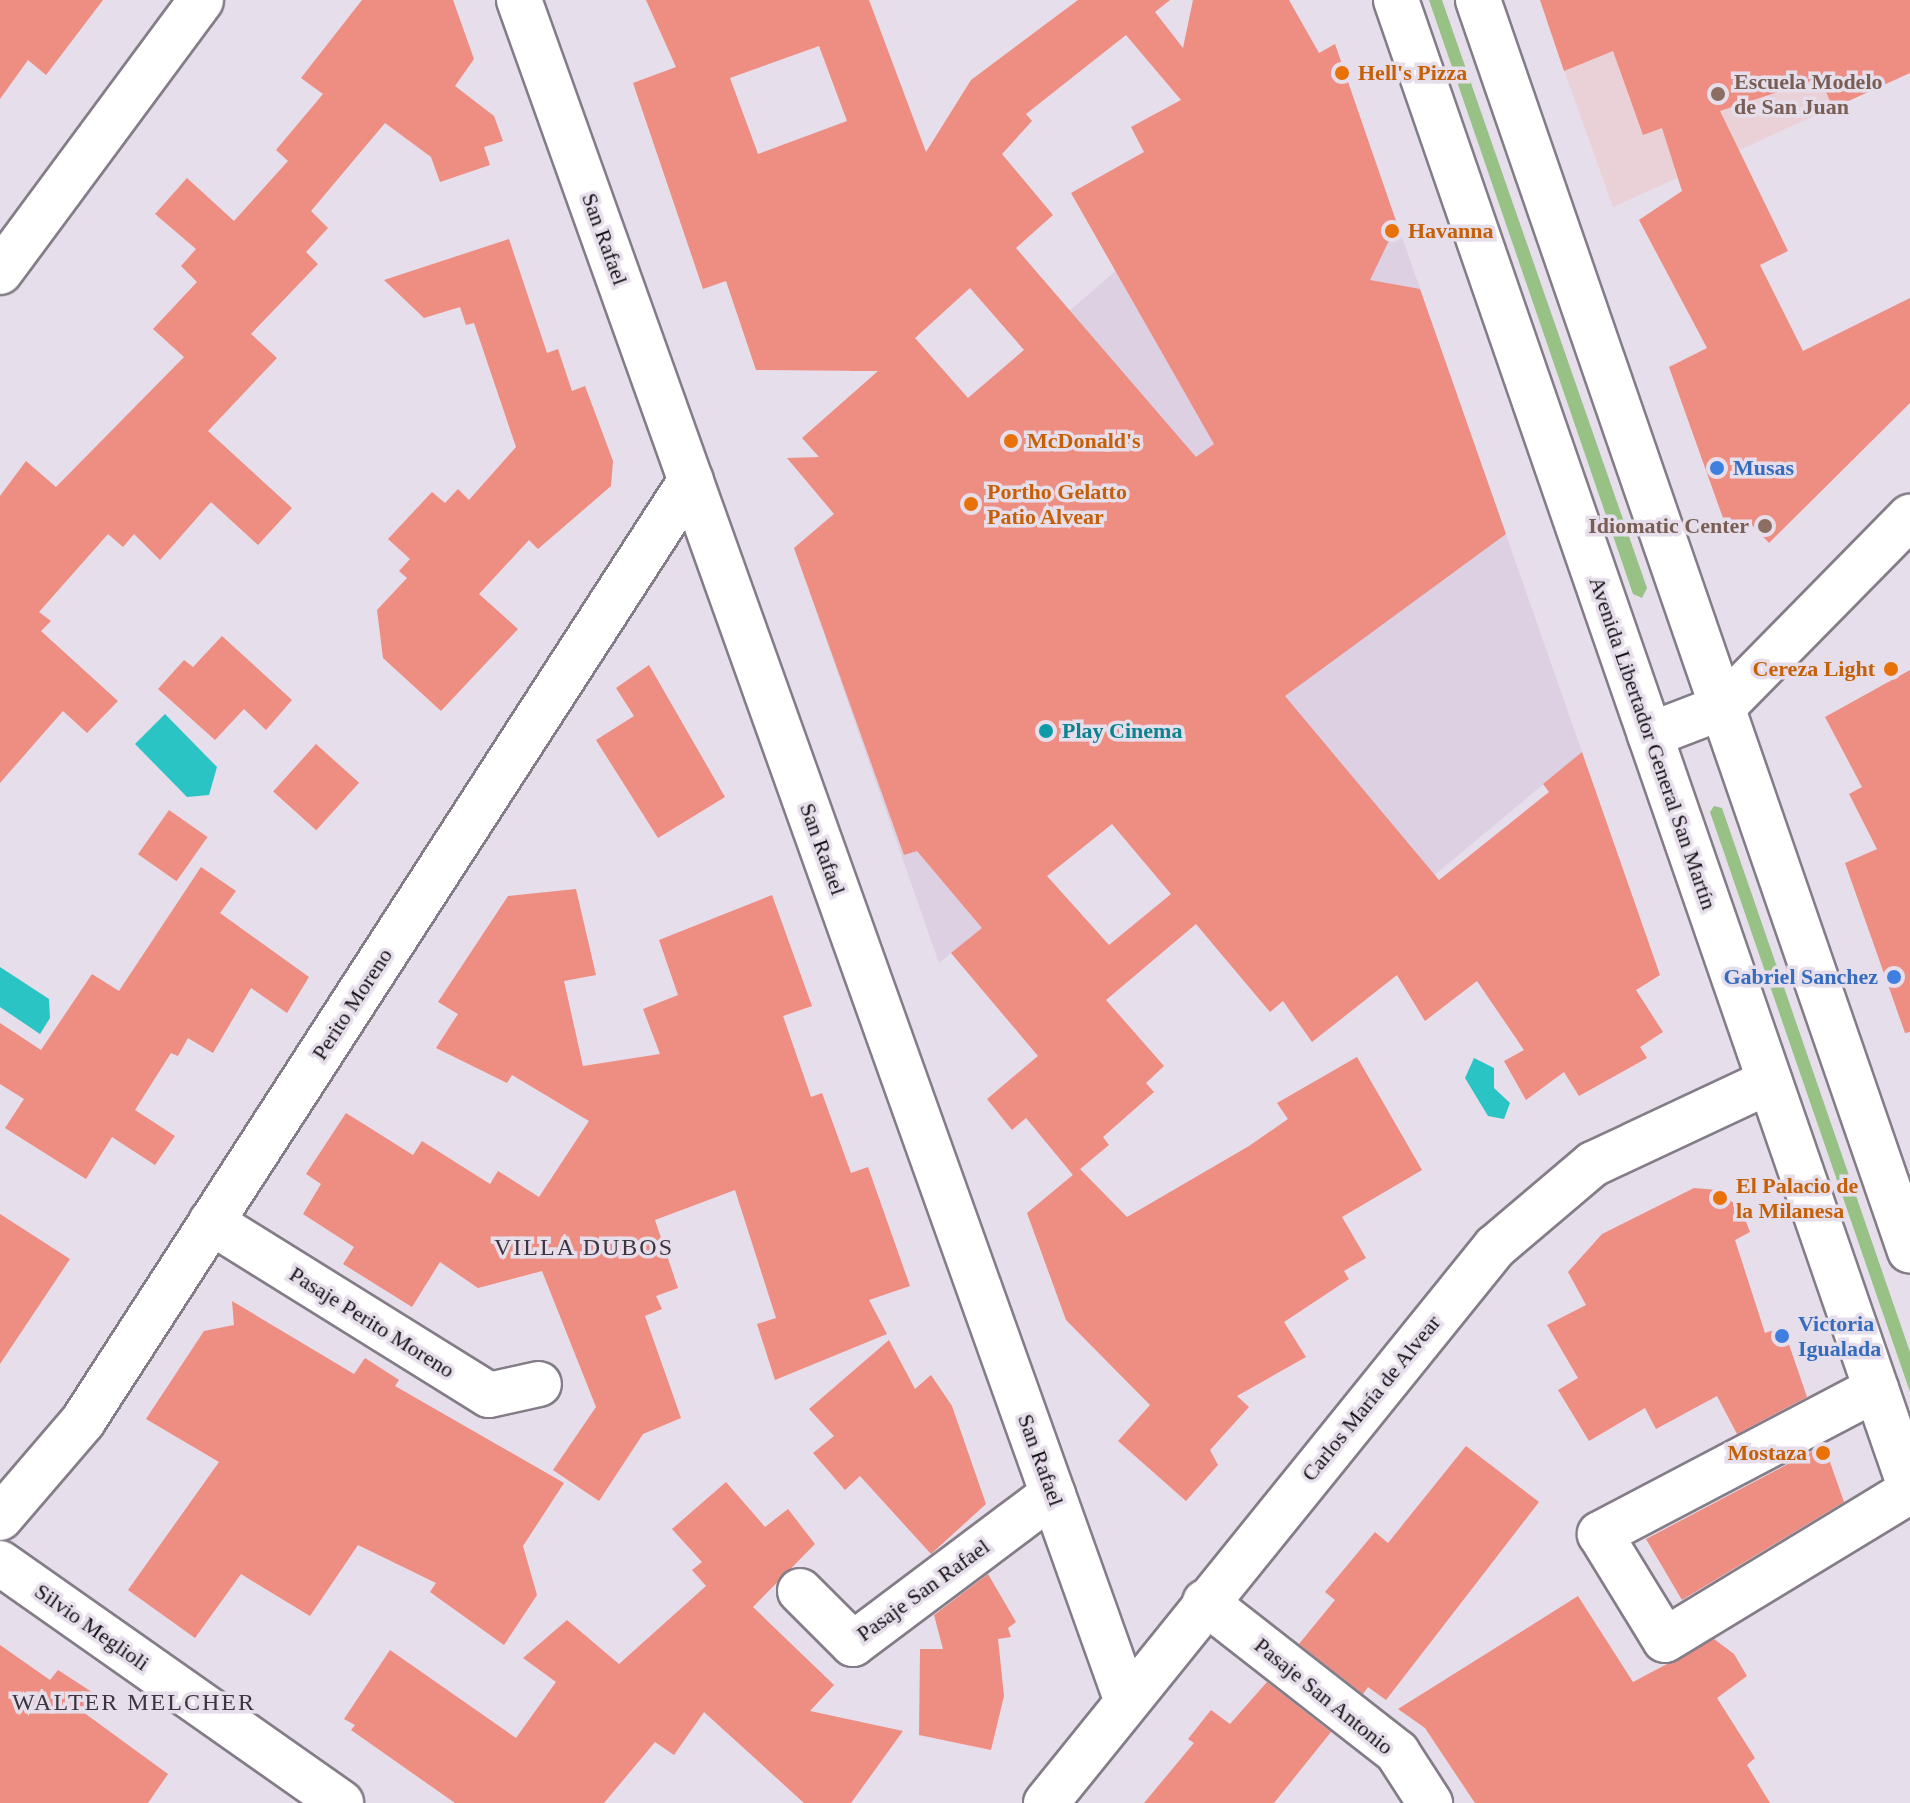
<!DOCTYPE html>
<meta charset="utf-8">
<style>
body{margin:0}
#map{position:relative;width:1910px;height:1803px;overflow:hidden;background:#e6deea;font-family:"Times New Roman",serif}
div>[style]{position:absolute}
.built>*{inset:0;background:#dcd0e2}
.industrial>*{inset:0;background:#ead0d7}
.green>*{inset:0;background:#98c186}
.water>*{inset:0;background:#2ac4c5}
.building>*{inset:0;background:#ee8d81;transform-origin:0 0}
.roads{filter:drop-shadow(2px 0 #847d88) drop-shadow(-2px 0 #847d88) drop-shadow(0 2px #847d88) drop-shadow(0 -2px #847d88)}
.minor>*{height:44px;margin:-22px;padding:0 22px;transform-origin:22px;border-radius:22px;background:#fff}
.major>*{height:44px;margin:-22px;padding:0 22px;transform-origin:22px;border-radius:22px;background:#fff}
.dots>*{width:22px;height:22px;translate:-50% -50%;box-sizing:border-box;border:4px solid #e6deea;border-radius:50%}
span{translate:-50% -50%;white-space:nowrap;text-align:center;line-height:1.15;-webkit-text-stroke:7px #e6deea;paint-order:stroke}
.food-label{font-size:22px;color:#c56008;font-weight:700}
.left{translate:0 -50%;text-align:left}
.right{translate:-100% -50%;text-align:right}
.education-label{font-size:22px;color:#785e54;font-weight:700}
.street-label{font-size:22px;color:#141216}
.shop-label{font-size:22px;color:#366cbe;font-weight:700}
.culture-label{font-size:22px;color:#0d838f;font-weight:700}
.neighbourhood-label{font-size:24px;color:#3c353f;letter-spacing:2px}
</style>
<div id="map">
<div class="built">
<div style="clip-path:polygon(1374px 157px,1582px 752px,1270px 1012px,1112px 824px,939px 963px,794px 548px,1155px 237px)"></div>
</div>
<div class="industrial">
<div style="clip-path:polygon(1592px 0,1868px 0,1896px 79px,1613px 207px,1547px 22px)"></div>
</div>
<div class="green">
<div style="clip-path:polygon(1429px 0,1442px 0,1647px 588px,1642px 598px,1633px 594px)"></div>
<div style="clip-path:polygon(1714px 806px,1722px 808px,1910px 1352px,1910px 1392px,1710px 812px)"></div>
</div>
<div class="water">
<div style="clip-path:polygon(165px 714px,217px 767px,209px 795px,187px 797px,135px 744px)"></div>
<div style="clip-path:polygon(0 967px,49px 999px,50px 1018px,40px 1034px,0 1007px)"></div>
<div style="clip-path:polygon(1474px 1058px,1494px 1068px,1494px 1088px,1510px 1103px,1504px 1119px,1488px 1116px,1465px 1078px)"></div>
</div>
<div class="building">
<div style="clip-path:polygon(0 0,103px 0,46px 75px,28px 60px,0 99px)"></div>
<div style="clip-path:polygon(362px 0,453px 0,474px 59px,455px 86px,494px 116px,503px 141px,484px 147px,490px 165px,440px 182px,431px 157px,385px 123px,311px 211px,328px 228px,306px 252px,318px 264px,251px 334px,277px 358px,208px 431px,292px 508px,258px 545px,211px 502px,160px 560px,134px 534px,123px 547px,108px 534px,39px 612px,51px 621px,41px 631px,118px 701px,87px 733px,63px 711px,0 783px,0 496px,26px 461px,56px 487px,184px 357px,153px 329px,197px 282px,181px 266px,196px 249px,155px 214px,187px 178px,234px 221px,288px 161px,276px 150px,323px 94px,301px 78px)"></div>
<div style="clip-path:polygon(evenodd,646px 0,869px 0,926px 152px,971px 80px,1078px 0,1170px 0,1155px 12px,1183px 48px,1193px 0,1289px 0,1319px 53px,1335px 44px,1397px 224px,1370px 280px,1420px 289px,1506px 534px,1285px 696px,1439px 880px,1549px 792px,1543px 784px,1582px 752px,1660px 975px,1636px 990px,1663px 1032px,1640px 1047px,1647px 1058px,1579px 1096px,1564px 1072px,1526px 1100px,1504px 1061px,1524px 1050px,1477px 981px,1425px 1021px,1397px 975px,1312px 1042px,1283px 1001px,1270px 1012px,1196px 924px,1106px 1000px,1164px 1066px,1146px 1083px,1154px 1092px,1103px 1137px,1109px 1145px,1073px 1175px,1026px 1118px,1012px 1130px,987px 1099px,1038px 1056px,951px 953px,982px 928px,917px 851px,904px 855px,794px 548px,834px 514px,787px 458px,819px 457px,802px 438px,878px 371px,756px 370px,726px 281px,703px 289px,633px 83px,676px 67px,646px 0,1126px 35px,1181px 100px,1131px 127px,1144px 152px,1071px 193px,1214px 444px,1196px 457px,1016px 248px,1053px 215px,1002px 154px,1032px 121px,1026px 114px,1126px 35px,646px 0,819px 46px,847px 121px,758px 154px,730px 78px,819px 46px,646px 0,970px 288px,1024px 350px,968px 398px,915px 338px,970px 288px,646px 0,1112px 824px,1171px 894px,1109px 945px,1047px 876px,1112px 824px)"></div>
<div style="clip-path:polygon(1540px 0,1910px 0,1910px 73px,1833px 108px,1820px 78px,1720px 111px,1788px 251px,1760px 265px,1803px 351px,1910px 298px,1910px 403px,1769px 543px,1752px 525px,1728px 532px,1669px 367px,1707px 348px,1639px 220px,1682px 191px,1662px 128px,1643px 135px,1613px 51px,1564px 71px)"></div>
<div style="clip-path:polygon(509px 239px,547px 353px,558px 349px,572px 391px,585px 386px,613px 461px,611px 486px,538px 549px,529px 540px,479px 594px,518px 629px,441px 711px,383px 658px,377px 610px,407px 578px,399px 571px,410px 559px,388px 539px,432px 492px,445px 503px,458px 489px,469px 500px,516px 447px,474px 323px,466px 325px,460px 307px,424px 318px,384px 280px)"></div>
<div style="clip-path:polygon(222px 636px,292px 700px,266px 730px,244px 709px,215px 740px,158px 689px,184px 660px,193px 667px)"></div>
<div style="clip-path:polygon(649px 665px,725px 797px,658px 838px,596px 740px,634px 716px,616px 688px)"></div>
<div style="clip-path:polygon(1910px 670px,1910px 1032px,1905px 1033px,1845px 863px,1877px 849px,1849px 794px,1862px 787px,1825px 717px)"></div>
<div style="left:316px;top:744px;width:58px;height:64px;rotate:42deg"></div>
<div style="left:169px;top:810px;width:47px;height:54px;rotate:35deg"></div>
<div style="clip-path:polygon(201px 867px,236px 891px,220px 913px,309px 977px,287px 1013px,251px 988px,213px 1053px,188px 1038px,178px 1056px,171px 1053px,135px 1110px,175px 1136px,155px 1165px,112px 1137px,86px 1179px,5px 1128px,24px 1099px,0 1084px,0 1023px,41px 1050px,92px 974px,119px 991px)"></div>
<div style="clip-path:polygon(576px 889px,596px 975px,564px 981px,583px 1066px,660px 1054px,643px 1009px,678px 995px,659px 940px,772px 895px,812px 1006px,783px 1016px,811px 1097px,822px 1093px,851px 1173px,868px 1167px,910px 1286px,869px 1300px,887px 1334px,775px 1380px,757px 1324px,776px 1318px,735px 1190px,655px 1220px,678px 1288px,656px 1296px,662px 1309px,645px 1316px,681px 1418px,643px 1434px,599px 1501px,553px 1470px,596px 1407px,542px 1271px,478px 1288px,440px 1262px,412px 1307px,343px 1264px,354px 1247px,303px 1214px,321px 1184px,306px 1174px,346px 1113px,413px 1155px,422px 1141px,490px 1184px,498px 1171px,539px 1197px,589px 1121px,512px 1075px,507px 1083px,436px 1048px,458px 1014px,438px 1002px,508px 896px)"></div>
<div style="clip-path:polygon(1357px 1057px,1422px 1170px,1342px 1217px,1366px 1258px,1344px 1271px,1349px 1279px,1284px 1322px,1306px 1357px,1237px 1396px,1249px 1407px,1210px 1450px,1218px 1465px,1186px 1501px,1118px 1441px,1150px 1405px,1066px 1320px,1027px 1213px,1080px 1169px,1127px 1217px,1249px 1146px,1288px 1119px,1277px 1103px)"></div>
<div style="clip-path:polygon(1694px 1188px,1717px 1190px,1741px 1209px,1750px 1232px,1735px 1240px,1765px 1333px,1783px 1327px,1807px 1397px,1737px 1434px,1717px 1396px,1656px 1429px,1645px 1408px,1589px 1441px,1558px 1390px,1578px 1378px,1547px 1325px,1586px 1305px,1568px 1272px,1602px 1234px)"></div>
<div style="clip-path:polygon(0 1214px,70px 1259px,0 1364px)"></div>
<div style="clip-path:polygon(232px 1301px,354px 1374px,365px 1358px,399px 1380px,395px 1386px,564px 1483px,523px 1546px,537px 1595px,504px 1645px,430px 1592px,436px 1583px,358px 1545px,310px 1616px,241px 1574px,195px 1638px,128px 1590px,219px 1462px,146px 1419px,204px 1331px,234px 1325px)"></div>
<div style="clip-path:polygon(889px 1340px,915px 1389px,931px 1375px,952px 1406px,986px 1504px,931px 1554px,860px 1476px,845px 1490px,813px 1453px,834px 1436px,809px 1409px)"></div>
<div style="clip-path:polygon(1824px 1445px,1844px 1502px,1682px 1600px,1646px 1539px)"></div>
<div style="clip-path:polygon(1466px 1446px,1539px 1502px,1386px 1700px,1368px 1687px,1363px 1694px,1299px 1644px,1335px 1600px,1325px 1592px,1375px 1532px,1388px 1543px)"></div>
<div style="clip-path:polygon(726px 1482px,765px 1527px,788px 1509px,815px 1544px,753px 1607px,834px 1685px,810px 1711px,903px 1731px,851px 1803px,804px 1803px,704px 1712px,674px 1755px,655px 1742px,604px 1803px,455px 1803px,351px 1730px,355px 1725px,344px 1719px,390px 1650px,516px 1738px,556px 1682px,523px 1658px,567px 1620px,619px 1664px,706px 1586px,692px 1570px,702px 1562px,672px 1529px)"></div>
<div style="clip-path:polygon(988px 1574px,1016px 1622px,1008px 1628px,1011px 1637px,998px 1639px,1004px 1696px,991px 1750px,919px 1735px,920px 1649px,943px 1649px,934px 1615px)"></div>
<div style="clip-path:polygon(1578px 1596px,1633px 1682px,1714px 1639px,1734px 1654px,1747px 1676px,1717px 1698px,1755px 1758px,1747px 1765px,1770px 1803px,1475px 1803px,1425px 1728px,1398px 1709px)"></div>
<div style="clip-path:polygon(0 1645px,50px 1680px,58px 1670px,95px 1694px,83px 1712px,168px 1774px,148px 1803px,0 1803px)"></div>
<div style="clip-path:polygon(1267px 1682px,1331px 1732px,1274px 1803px,1144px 1803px,1194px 1743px,1188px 1739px,1211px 1710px,1230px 1724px)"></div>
</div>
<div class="roads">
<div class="minor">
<div style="left:519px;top:0;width:1804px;rotate:70.34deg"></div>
<div style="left:1650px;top:735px;width:78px;rotate:-21deg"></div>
<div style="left:1723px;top:707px;width:267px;rotate:-45.5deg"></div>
<div style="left:211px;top:1222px;width:327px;rotate:31.9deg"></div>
<div style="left:489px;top:1395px;width:51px;rotate:-12.4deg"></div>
<div style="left:1876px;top:1389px;width:312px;rotate:152.3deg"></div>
<div style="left:1600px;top:1534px;width:124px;rotate:58.5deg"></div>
<div style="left:1665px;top:1640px;width:287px;rotate:-31.3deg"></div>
<div style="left:0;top:1518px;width:128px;rotate:-49.4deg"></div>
<div style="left:83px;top:1421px;width:1120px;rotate:-57.13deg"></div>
<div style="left:0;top:1563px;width:417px;rotate:35.1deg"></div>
<div style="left:800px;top:1591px;width:75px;rotate:45deg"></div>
<div style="left:853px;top:1644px;width:250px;rotate:-36.9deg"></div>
<div style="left:1205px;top:1602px;width:244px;rotate:38deg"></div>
<div style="left:1397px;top:1752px;width:61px;rotate:57.1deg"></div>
<div style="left:1046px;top:1803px;width:715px;rotate:-51.08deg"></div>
<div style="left:1495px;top:1247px;width:128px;rotate:-40.3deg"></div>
<div style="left:1593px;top:1164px;width:195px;rotate:-25.1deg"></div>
</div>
<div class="major">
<div style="left:1396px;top:0;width:1573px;rotate:70.93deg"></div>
<div style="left:1478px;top:0;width:1323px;rotate:70.95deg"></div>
<div style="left:0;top:272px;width:338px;rotate:-53.5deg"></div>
</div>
</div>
<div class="dots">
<div style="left:1342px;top:73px;background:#e8710a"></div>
<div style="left:1718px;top:94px;background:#8d6e63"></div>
<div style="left:1392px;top:231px;background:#e8710a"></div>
<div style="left:1011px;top:441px;background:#e8710a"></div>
<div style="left:1717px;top:468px;background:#3f7fe0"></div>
<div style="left:971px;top:504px;background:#e8710a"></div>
<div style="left:1765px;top:526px;background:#8d6e63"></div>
<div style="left:1891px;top:669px;background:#e8710a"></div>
<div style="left:1046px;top:731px;background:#0f9aa8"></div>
<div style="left:1894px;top:977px;background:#3f7fe0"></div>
<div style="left:1720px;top:1198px;background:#e8710a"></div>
<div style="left:1782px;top:1336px;background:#3f7fe0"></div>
<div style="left:1823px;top:1453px;background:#e8710a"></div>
</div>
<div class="food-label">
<span class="left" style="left:1358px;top:73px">Hell's Pizza</span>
<span class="left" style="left:1408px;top:231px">Havanna</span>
<span class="left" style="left:1027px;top:441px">McDonald's</span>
<span class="left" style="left:987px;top:504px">Portho Gelatto<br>Patio Alvear</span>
<span class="right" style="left:1875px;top:669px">Cereza Light</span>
<span class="left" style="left:1736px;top:1198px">El Palacio de<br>la Milanesa</span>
<span class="right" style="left:1807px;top:1453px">Mostaza</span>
</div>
<div class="education-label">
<span class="left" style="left:1734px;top:94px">Escuela Modelo<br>de San Juan</span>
<span class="right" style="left:1749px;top:526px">Idiomatic Center</span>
</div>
<div class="street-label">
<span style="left:605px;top:239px;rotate:70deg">San Rafael</span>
<span style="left:1653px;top:743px;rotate:71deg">Avenida Libertador General San Martín</span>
<span style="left:823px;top:849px;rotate:70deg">San Rafael</span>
<span style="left:352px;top:1004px;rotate:-57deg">Perito Moreno</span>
<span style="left:372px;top:1322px;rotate:32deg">Pasaje Perito Moreno</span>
<span style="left:1371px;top:1398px;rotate:-51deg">Carlos María de Alvear</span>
<span style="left:1041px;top:1460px;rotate:70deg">San Rafael</span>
<span style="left:923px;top:1590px;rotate:-36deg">Pasaje San Rafael</span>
<span style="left:92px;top:1627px;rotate:35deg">Silvio Meglioli</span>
<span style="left:1324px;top:1696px;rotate:39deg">Pasaje San Antonio</span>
</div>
<div class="shop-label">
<span class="left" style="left:1733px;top:468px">Musas</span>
<span class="right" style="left:1878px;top:977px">Gabriel Sanchez</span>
<span class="left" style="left:1798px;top:1336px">Victoria<br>Igualada</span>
</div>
<div class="culture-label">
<span class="left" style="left:1062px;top:731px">Play Cinema</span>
</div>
<div class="neighbourhood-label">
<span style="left:584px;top:1248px">VILLA DUBOS</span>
<span style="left:134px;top:1703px">WALTER MELCHER</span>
</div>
</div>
